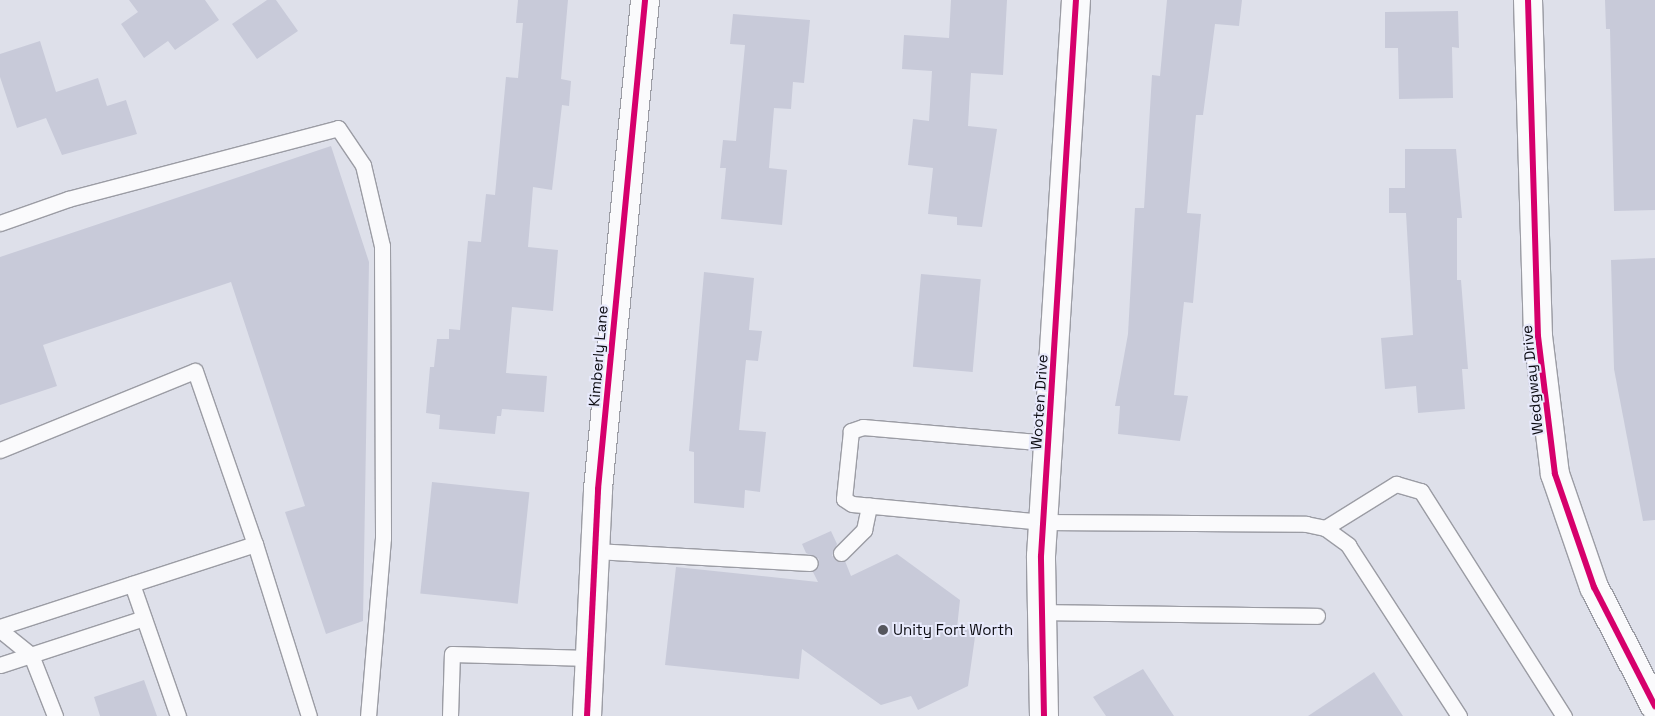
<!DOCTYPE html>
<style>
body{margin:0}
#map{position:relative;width:1655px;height:716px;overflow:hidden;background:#dee0ea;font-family:"Space Grotesk",sans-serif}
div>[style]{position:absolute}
.building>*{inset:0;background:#c8cad9;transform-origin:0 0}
.roads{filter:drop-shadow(1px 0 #9b9ca4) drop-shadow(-1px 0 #9b9ca4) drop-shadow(0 1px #9b9ca4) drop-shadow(0 -1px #9b9ca4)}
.lane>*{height:15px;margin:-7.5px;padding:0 7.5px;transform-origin:7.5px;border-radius:7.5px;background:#fafafc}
.street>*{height:28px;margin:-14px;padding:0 14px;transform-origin:14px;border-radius:14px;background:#fafafc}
.cycleway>*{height:6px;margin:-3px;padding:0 3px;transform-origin:3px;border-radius:3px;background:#d6006c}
.dots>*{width:14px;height:14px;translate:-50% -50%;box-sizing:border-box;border:2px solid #e8eafc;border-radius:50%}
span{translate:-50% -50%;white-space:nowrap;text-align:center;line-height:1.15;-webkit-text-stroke:4px #e8eafc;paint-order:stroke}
.street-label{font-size:15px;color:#0b0b11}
.poi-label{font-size:15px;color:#0b0b11}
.left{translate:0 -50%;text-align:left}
</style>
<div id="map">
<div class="building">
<div style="clip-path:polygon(129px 0,205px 0,219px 20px,175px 50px,168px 41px,144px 58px,121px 24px,138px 12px)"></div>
<div style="clip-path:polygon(267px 0,276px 0,298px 31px,257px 59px,232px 24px)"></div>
<div style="clip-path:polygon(518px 0,568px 0,561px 79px,571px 81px,569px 106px,562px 105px,552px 190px,533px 187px,528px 247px,558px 250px,553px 311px,512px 307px,506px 373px,547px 376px,544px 412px,502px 409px,501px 416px,497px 416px,495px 434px,439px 429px,440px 415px,426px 413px,430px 367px,434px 367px,437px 339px,449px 339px,449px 329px,460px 330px,468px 241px,481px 242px,486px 194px,495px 195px,506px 77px,518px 78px,523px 23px,516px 23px)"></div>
<div style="clip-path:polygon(951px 0,1007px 0,1003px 75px,971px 73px,968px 126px,997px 129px,982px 227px,957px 225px,957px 217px,928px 214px,933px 168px,908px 165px,913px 119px,929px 121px,932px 71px,902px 69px,904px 35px,949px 38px)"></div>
<div style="clip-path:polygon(1167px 0,1242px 0,1239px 26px,1215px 24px,1203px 115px,1196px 115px,1187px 213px,1201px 214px,1193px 303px,1184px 302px,1174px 395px,1188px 396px,1180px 441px,1118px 434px,1120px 406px,1115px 406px,1128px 334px,1135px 208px,1144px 208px,1152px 75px,1160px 76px)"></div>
<div style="clip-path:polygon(1605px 0,1655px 0,1655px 210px,1614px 211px,1610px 29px,1606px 29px)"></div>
<div style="clip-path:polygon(1458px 11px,1459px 48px,1452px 47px,1453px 98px,1399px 99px,1398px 48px,1385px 48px,1385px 12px)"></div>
<div style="clip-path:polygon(733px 14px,810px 20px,804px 83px,793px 82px,791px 109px,774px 108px,769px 168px,787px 170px,782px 225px,721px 219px,726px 168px,720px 168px,723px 140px,736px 141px,745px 45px,730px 44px)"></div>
<div style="clip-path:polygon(40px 41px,56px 92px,98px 78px,107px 106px,126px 100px,137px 134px,62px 155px,46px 118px,17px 128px,0 77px,0 54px)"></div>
<div style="clip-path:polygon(331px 146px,369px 262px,363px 621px,326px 634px,285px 512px,305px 506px,231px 282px,43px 345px,57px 386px,0 405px,0 257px)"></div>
<div style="clip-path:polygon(1405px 149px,1456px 149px,1462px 218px,1457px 218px,1457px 280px,1461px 280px,1468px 369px,1462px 369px,1465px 409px,1418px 413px,1416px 386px,1385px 389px,1381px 338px,1413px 335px,1406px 213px,1389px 213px,1389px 188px,1405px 188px)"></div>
<div style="clip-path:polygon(1655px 258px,1655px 520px,1643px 521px,1614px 369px,1611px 260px)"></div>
<div style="clip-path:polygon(704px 272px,754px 278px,749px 330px,762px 331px,758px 361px,746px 360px,739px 430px,766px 432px,760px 492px,745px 490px,744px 508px,694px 503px,694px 452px,689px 451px)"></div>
<div style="left:921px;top:274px;width:60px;height:93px;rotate:5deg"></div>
<div style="left:432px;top:482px;width:98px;height:112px;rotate:6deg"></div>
<div style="clip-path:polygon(831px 531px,837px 544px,832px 556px,845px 561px,851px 576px,897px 554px,960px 600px,957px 628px,976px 630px,968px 686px,918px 710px,911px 696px,881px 705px,802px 649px,799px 679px,665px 665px,676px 567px,818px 582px,813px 572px,819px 559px,806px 553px,802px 544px)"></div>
<div style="clip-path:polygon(1143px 669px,1174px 716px,1106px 716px,1093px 697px)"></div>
<div style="clip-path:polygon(1374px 672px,1403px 716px,1308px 716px)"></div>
<div style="clip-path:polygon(144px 680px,157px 716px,100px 716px,94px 697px)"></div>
</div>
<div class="roads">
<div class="lane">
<div style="left:0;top:223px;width:72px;rotate:-19.4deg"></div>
<div style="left:68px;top:199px;width:279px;rotate:-14.7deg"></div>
<div style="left:338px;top:128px;width:45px;rotate:56deg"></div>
<div style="left:363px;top:165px;width:83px;rotate:76.8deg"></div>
<div style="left:382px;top:246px;width:292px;rotate:89.8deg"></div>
<div style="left:383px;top:538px;width:179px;rotate:94.8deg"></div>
<div style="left:1049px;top:443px;width:187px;rotate:-175.1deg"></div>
<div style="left:863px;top:427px;width:13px;rotate:162deg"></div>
<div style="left:851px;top:431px;width:68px;rotate:95.9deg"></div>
<div style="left:844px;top:499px;width:9px;rotate:32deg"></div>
<div style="left:852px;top:504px;width:192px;rotate:5.4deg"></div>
<div style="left:1043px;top:522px;width:263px;rotate:0.4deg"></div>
<div style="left:1306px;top:524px;width:19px;rotate:12deg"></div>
<div style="left:1325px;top:528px;width:29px;rotate:36deg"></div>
<div style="left:1348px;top:545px;width:204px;rotate:57deg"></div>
<div style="left:0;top:450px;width:210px;rotate:-22.1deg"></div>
<div style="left:195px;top:371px;width:183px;rotate:70.9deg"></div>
<div style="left:255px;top:544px;width:268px;rotate:162deg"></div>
<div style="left:1325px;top:528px;width:84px;rotate:-31.8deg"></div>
<div style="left:1396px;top:484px;width:26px;rotate:16deg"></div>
<div style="left:1421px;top:491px;width:267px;rotate:57.6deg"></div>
<div style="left:255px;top:544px;width:180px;rotate:72.6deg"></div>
<div style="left:595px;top:551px;width:215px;rotate:3.2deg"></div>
<div style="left:841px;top:553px;width:33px;rotate:-45deg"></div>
<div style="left:864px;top:530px;width:25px;rotate:-78deg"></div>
<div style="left:132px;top:584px;width:140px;rotate:70.8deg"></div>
<div style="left:1044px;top:612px;width:273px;rotate:0.8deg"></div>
<div style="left:0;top:630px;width:40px;rotate:39deg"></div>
<div style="left:31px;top:655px;width:66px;rotate:68.5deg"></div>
<div style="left:0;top:665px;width:151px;rotate:-18.1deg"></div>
<div style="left:450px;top:716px;width:62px;rotate:-88.2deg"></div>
<div style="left:452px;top:654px;width:137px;rotate:1.7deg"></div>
</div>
<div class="street">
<div style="left:1528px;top:0;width:336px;rotate:88.3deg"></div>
<div style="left:1538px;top:336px;width:139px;rotate:83deg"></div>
<div style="left:1555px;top:474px;width:120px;rotate:71deg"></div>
<div style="left:1594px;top:587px;width:134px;rotate:62.9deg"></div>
<div style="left:587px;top:716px;width:227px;rotate:-87.2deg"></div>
<div style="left:598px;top:489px;width:491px;rotate:-84.5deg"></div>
<div style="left:1044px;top:716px;width:160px;rotate:-91.1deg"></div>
<div style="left:1041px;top:556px;width:557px;rotate:-86.4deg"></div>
</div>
</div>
<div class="cycleway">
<div style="left:1528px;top:0;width:336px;rotate:88.3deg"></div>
<div style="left:1538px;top:336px;width:139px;rotate:83deg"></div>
<div style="left:1555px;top:474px;width:120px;rotate:71deg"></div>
<div style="left:1594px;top:587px;width:134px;rotate:62.9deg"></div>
<div style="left:587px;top:716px;width:227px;rotate:-87.2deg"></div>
<div style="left:598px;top:489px;width:491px;rotate:-84.5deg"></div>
<div style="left:1044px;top:716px;width:160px;rotate:-91.1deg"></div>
<div style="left:1041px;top:556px;width:557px;rotate:-86.4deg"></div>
</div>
<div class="dots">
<div style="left:883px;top:630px;background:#55565d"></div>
</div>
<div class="street-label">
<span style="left:598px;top:356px;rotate:-85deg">Kimberly Lane</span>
<span style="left:1532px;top:380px;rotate:-96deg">Wedgway Drive</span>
<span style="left:1039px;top:402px;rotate:-86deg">Wooten Drive</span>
</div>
<div class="poi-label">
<span class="left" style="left:893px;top:630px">Unity Fort Worth</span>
</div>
</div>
